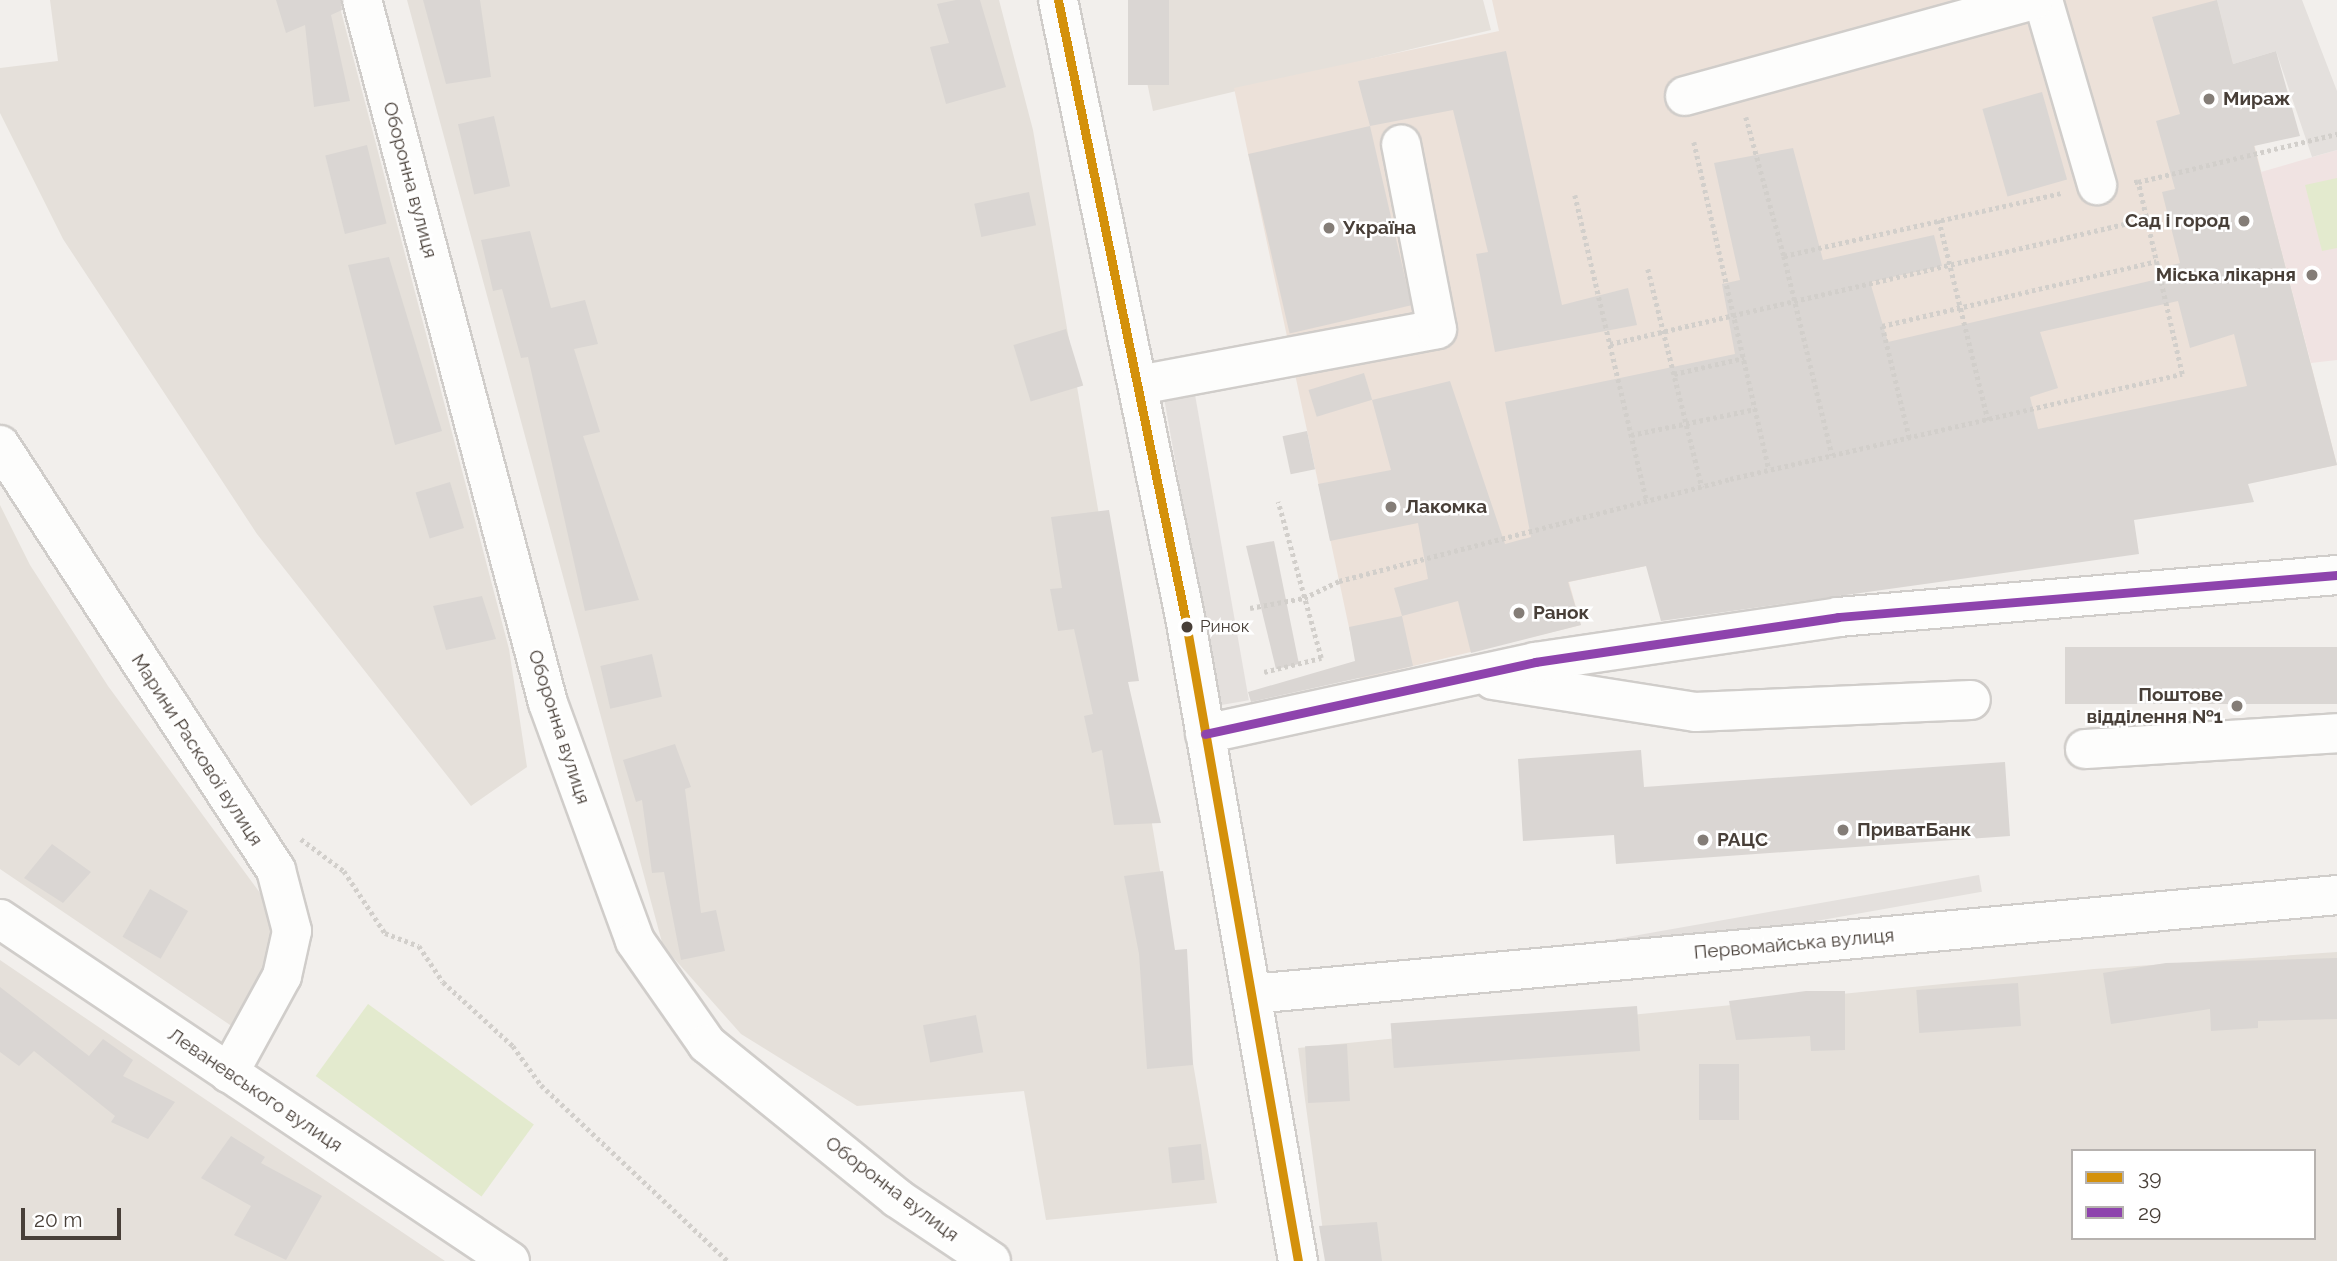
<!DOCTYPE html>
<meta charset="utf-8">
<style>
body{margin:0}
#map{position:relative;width:2337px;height:1261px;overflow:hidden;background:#f2efec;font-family:Raleway,sans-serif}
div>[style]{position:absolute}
.residential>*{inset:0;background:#e5e0da}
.commercial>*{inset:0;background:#ece1d9}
.medical>*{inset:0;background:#f0e3e2}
.green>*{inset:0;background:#e3eace;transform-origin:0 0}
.parking>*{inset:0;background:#e4e0dd;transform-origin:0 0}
.building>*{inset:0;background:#dad6d3;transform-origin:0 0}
.path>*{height:4.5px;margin-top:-2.25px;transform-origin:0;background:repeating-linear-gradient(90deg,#d2cfcb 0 3.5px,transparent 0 7px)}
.roads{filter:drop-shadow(2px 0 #d0cdca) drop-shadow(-2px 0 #d0cdca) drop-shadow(0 2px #d0cdca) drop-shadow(0 -2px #d0cdca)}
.minor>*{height:38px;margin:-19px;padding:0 19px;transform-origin:19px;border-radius:19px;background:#fdfdfc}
.bus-1>*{height:9px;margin:-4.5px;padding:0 4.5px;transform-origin:4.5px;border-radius:4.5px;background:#d4910b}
.bus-2>*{height:9px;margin:-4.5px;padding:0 4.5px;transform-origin:4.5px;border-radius:4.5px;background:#8e44ad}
.dots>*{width:19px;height:19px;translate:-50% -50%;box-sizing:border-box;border:4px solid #fff;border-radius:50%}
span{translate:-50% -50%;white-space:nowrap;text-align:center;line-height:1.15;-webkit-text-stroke:5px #fff;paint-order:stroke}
.bus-label{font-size:17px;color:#483f38}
.left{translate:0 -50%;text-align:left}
.poi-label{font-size:19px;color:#483f38;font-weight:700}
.right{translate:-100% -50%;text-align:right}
.street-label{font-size:19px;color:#483f38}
.legend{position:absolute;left:2071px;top:1149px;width:245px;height:91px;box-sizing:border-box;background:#fff;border:2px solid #b6b2af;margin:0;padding:9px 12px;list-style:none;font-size:21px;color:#483f38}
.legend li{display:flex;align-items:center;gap:14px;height:35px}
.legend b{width:35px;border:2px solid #b6b2af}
.scale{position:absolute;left:21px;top:1208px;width:100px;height:32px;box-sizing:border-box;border:4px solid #483f38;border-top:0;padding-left:9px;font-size:21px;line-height:24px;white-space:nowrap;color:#483f38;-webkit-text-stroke:5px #fff;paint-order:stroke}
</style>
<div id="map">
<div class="residential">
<div style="clip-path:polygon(50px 0,338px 0,509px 649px,527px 767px,471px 806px,257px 534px,63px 239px,0 113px,0 68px,58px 61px)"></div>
<div style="clip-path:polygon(407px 0,999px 0,1033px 130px,1217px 1203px,1046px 1220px,1024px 1091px,857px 1106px,741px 1034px,663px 946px)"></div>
<div style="clip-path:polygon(1130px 0,1483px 0,1491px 30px,1153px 111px)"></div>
<div style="clip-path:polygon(0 505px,30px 565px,108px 686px,271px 908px,280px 945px,236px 1029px,0 869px)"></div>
<div style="clip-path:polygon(evenodd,2337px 952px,2337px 1261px,1327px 1261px,1298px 1048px,2094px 969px,2337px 952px,2073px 1151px,2314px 1151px,2314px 1238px,2073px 1238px,2073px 1151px)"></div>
<div style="clip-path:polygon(0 960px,153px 1064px,445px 1261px,0 1261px)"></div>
</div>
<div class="commercial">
<div style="clip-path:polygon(1492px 0,2217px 0,2337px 465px,2260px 481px,1790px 536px,1569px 582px,1581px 625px,1360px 679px,1234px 88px,1499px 31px)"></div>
</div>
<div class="medical">
<div style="clip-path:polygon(2337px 150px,2337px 360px,2311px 363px,2261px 172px)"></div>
</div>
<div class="green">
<div style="clip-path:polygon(2337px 178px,2337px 248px,2322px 251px,2305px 185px)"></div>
<div style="left:368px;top:1004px;width:205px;height:89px;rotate:36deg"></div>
</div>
<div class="parking">
<div style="clip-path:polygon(2217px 0,2302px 0,2337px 91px,2337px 150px,2312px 157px,2276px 51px,2233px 64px)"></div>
<div style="left:1194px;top:389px;width:316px;height:31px;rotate:80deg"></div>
<div style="left:1979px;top:875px;width:17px;height:468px;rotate:80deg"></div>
</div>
<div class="building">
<div style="clip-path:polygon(276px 0,341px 0,342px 10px,331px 15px,350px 101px,314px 107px,305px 25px,286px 33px)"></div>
<div style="clip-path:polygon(423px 0,480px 0,491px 77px,446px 84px)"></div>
<div style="clip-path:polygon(956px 0,980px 0,1006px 87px,946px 104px,930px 47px,949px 43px,937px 4px)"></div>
<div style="left:1128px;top:0;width:41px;height:85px"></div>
<div style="clip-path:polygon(evenodd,2217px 0,2233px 64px,2276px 51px,2300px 136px,2254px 146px,2337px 465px,2248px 484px,2254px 502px,2134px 520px,2139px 554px,1661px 621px,1646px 566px,1568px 582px,1581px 625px,1471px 653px,1458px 601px,1402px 616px,1413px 666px,1251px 702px,1248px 692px,1355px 661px,1349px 627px,1402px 616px,1394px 588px,1428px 579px,1418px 523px,1330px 541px,1318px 484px,1391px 470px,1372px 400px,1450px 381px,1505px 544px,1531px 537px,1505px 402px,1735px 354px,1722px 284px,1740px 280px,1714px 163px,1793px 148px,1823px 260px,1934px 235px,1942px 266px,1870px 282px,1888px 342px,2171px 276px,2168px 266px,2180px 263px,2162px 192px,2175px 189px,2156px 121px,2180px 114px,2152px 17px,2217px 0,2178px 301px,2190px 348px,2234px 334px,2247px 386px,2038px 429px,2030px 397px,2058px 388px,2040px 332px,2178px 301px)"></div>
<div style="clip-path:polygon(1506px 51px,1562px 305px,1628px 288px,1637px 325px,1495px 352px,1476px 254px,1488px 252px,1453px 110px,1370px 126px,1358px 81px)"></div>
<div style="left:2042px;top:92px;width:91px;height:62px;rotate:74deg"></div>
<div style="left:494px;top:116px;width:72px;height:37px;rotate:77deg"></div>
<div style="left:1370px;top:126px;width:184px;height:125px;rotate:77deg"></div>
<div style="left:367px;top:145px;width:81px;height:43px;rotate:76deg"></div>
<div style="left:1029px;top:192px;width:34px;height:56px;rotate:78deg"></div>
<div style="clip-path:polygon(530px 231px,551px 308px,585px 300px,598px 344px,574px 349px,600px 432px,583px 436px,639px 600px,585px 611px,528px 357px,521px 358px,502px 289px,493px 291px,481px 240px)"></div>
<div style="clip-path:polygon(389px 257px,442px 431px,395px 445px,348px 265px)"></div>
<div style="left:1066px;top:329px;width:59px;height:55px;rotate:73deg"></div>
<div style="left:1364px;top:373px;width:28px;height:58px;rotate:73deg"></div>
<div style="left:1307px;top:431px;width:39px;height:25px;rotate:78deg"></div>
<div style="left:450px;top:482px;width:48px;height:36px;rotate:73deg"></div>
<div style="clip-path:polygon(1109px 510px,1139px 681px,1128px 682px,1161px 823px,1114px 825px,1102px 750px,1092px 753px,1084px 716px,1093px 714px,1074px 629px,1058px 631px,1050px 589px,1062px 588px,1051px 517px)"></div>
<div style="clip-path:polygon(1274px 541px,1299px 664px,1276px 669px,1246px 546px)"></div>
<div style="clip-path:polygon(482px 596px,496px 639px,446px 650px,433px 606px)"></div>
<div style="left:2337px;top:647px;width:57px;height:272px;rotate:90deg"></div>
<div style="left:652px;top:654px;width:44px;height:53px;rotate:77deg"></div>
<div style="clip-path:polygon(675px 744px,691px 787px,685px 789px,701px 913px,716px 910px,725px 951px,681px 960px,664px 872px,652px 873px,642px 800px,636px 802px,623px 760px)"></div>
<div style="clip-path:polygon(1641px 750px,1644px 787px,2005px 762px,2010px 836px,1616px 864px,1614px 835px,1523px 841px,1518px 759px)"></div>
<div style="clip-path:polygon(52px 844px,91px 872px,63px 903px,24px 878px)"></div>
<div style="clip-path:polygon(1163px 871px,1175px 950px,1187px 949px,1193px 1065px,1147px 1069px,1139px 954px,1124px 876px)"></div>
<div style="left:150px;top:889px;width:44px;height:55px;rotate:30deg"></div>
<div style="clip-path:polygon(2337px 958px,2337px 1019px,2258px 1021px,2258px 1028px,2211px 1031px,2210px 1009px,2111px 1024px,2103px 973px,2166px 963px)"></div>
<div style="left:2018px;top:983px;width:43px;height:102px;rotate:86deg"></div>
<div style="clip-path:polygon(0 987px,89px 1056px,103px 1039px,133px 1060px,123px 1076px,175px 1102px,148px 1139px,111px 1122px,115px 1116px,34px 1051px,19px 1066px,0 1052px)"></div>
<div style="clip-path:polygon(1806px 991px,1845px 991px,1845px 1050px,1811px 1051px,1810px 1036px,1736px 1040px,1729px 1001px)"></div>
<div style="left:1637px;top:1006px;width:45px;height:247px;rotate:86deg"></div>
<div style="left:976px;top:1015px;width:38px;height:54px;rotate:79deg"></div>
<div style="left:1347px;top:1044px;width:57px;height:42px;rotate:87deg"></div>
<div style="left:1699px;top:1064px;width:40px;height:56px"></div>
<div style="clip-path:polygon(231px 1136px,265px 1157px,261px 1163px,322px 1196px,286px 1260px,234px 1235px,251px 1206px,201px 1178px)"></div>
<div style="left:1201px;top:1144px;width:36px;height:33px;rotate:84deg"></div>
<div style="clip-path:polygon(1377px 1222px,1382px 1261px,1325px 1261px,1319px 1226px)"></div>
</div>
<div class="path">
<div style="left:1746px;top:117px;width:144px;rotate:74.7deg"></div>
<div style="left:1784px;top:256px;width:284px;rotate:-12.8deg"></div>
<div style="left:1694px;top:142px;width:336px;rotate:77.1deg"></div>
<div style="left:2138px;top:182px;width:205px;rotate:-13.6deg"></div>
<div style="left:1575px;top:195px;width:315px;rotate:76.8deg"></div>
<div style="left:1939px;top:220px;width:206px;rotate:76.2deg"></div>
<div style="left:1784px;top:256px;width:205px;rotate:76.4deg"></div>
<div style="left:1648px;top:269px;width:225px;rotate:76.1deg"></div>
<div style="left:1610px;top:344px;width:550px;rotate:-13.13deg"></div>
<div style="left:1674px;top:374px;width:72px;rotate:-12.9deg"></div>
<div style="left:1631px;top:435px;width:127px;rotate:-11.8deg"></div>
<div style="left:1909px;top:438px;width:115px;rotate:-103.6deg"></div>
<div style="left:1882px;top:326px;width:282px;rotate:-13.3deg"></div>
<div style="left:1250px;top:608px;width:55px;rotate:-10.5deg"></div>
<div style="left:1304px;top:598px;width:39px;rotate:-26deg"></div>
<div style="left:1339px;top:581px;width:404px;rotate:-14.6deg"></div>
<div style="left:1730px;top:479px;width:464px;rotate:-13.1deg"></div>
<div style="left:2182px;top:374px;width:197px;rotate:-102.9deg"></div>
<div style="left:2138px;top:182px;width:6px;rotate:171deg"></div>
<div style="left:1264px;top:672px;width:59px;rotate:-13.8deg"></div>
<div style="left:1321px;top:658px;width:162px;rotate:-105.4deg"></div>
<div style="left:301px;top:839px;width:54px;rotate:36.7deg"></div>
<div style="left:344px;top:871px;width:74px;rotate:56.5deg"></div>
<div style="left:385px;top:933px;width:36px;rotate:21deg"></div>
<div style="left:419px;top:946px;width:43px;rotate:56.3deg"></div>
<div style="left:443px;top:982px;width:95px;rotate:42.4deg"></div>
<div style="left:513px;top:1046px;width:48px;rotate:54.3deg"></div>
<div style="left:541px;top:1085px;width:257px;rotate:43.3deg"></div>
</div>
<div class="roads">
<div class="minor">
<div style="left:362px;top:0;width:727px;rotate:75.18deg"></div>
<div style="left:548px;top:703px;width:253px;rotate:69.9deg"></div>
<div style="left:635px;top:941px;width:126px;rotate:55deg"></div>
<div style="left:707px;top:1044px;width:245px;rotate:39deg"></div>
<div style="left:897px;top:1198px;width:113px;rotate:33.8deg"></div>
<div style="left:1058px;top:0;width:630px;rotate:78.37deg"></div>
<div style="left:1185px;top:617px;width:654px;rotate:80.05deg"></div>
<div style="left:2043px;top:0;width:193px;rotate:73.7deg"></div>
<div style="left:1685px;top:96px;width:361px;rotate:-15.4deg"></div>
<div style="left:1139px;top:385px;width:303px;rotate:-10.6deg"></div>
<div style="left:1437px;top:329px;width:188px;rotate:-101deg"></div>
<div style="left:0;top:445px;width:507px;rotate:57deg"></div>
<div style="left:276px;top:870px;width:63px;rotate:75.3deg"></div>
<div style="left:292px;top:931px;width:46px;rotate:102.5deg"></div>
<div style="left:282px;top:976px;width:111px;rotate:118.7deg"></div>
<div style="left:1493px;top:680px;width:205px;rotate:9deg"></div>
<div style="left:1695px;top:712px;width:276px;rotate:-2.5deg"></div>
<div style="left:1205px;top:734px;width:338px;rotate:-12.3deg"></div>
<div style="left:1535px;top:662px;width:306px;rotate:-8.4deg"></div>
<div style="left:1838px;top:617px;width:501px;rotate:-4.81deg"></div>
<div style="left:2085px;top:749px;width:253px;rotate:-3.6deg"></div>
<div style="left:0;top:919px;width:614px;rotate:33.85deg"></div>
<div style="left:1252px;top:994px;width:1090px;rotate:-5.21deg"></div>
</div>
</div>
<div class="bus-1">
<div style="left:1058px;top:0;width:630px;rotate:78.37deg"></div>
<div style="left:1185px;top:617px;width:654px;rotate:80.05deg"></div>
</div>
<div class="bus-2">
<div style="left:1205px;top:734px;width:338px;rotate:-12.3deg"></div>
<div style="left:1535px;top:662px;width:306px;rotate:-8.4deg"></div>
<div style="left:1838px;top:617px;width:501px;rotate:-4.81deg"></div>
</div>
<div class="dots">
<div style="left:2209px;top:99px;background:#847d77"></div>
<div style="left:2244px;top:221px;background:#847d77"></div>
<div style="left:1329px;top:228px;background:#847d77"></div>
<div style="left:2312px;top:275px;background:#847d77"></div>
<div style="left:1391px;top:507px;background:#847d77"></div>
<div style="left:1519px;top:613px;background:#847d77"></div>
<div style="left:1187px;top:627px;background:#483f38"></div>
<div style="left:2237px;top:706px;background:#847d77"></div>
<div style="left:1843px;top:830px;background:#847d77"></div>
<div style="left:1703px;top:840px;background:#847d77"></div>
</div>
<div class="bus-label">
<span class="left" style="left:1200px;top:627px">Ринок</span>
</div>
<div class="poi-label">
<span class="left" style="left:2223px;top:99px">Мираж</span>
<span class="right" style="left:2230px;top:221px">Сад і город</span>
<span class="left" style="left:1343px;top:228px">Україна</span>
<span class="right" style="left:2296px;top:275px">Міська лікарня</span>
<span class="left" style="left:1405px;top:507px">Лакомка</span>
<span class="left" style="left:1533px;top:613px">Ранок</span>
<span class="right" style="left:2223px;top:706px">Поштове<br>відділення №1</span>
<span class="left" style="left:1857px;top:830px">ПриватБанк</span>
<span class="left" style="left:1717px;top:840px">РАЦС</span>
</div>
<div class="street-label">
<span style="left:410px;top:180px;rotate:75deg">Оборонна вулиця</span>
<span style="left:559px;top:727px;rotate:72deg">Оборонна вулиця</span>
<span style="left:197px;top:750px;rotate:57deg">Марини Раскової вулиця</span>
<span style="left:1794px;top:944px;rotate:-5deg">Первомайська вулиця</span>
<span style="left:255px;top:1090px;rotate:34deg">Леваневського вулиця</span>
<span style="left:892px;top:1189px;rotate:37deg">Оборонна вулиця</span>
</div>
<ul class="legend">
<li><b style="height:9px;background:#d4910b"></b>39</li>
<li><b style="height:9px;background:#8e44ad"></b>29</li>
</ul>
<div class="scale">20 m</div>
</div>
